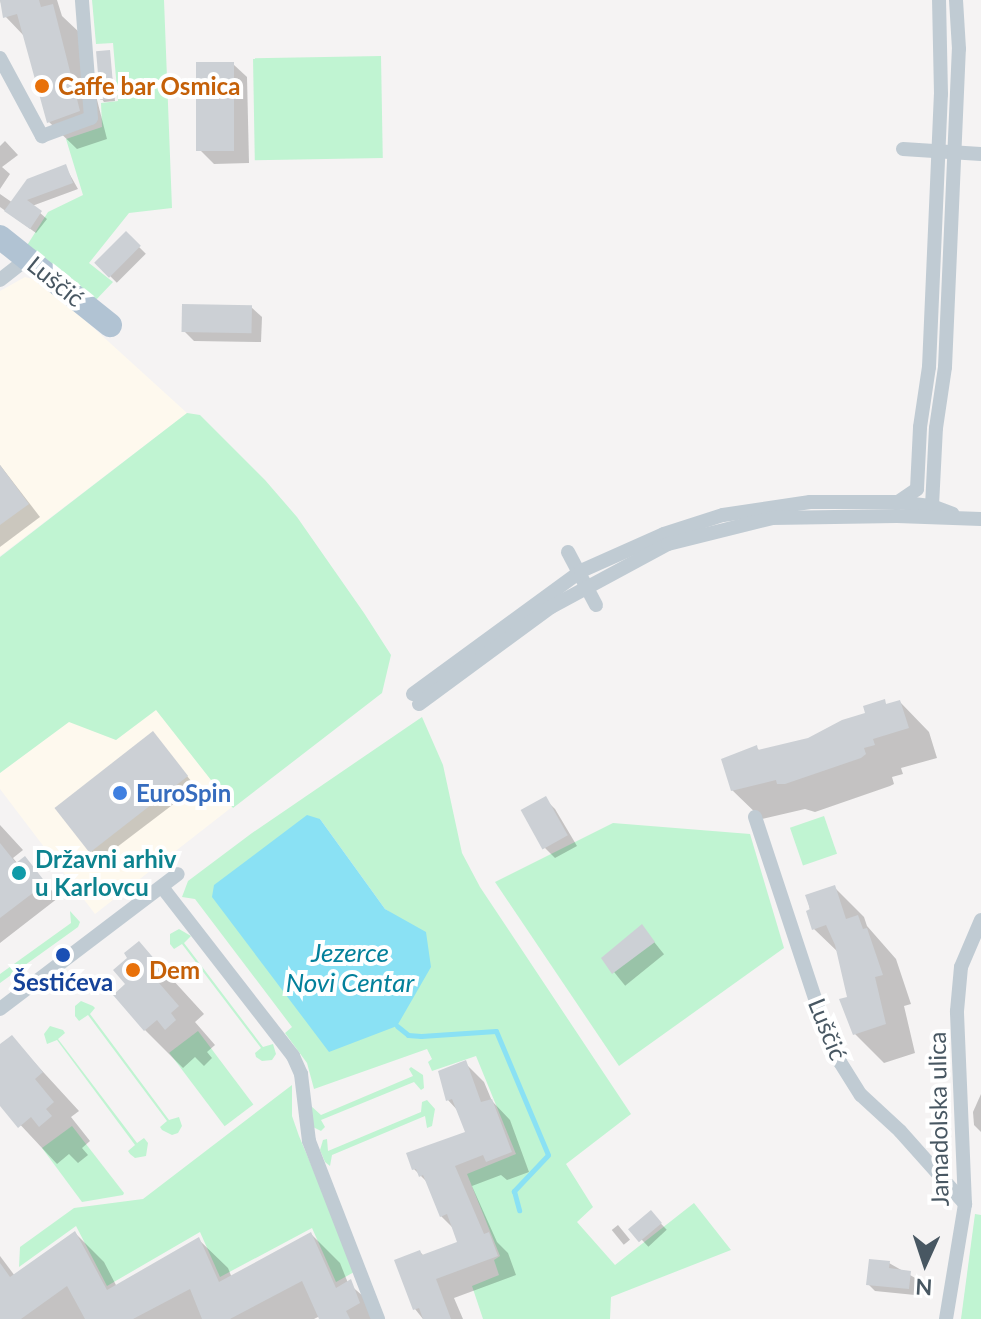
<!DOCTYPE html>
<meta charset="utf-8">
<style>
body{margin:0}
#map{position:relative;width:981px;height:1319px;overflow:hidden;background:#f5f3f3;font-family:Lato,sans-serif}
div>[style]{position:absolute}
.commercial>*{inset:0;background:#fef9ee}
.green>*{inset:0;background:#c0f4d2;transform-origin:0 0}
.water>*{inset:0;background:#8ae1f4}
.shadow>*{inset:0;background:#0003;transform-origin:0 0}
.stream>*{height:5px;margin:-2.5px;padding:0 2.5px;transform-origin:2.5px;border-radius:2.5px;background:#8ae1f4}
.building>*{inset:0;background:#ccd0d5;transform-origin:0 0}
.street>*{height:14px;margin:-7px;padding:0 7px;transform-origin:7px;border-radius:7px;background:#c0cbd3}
.primary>*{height:24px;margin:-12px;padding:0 12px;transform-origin:12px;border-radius:12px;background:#b1c3d3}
.dots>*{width:22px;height:22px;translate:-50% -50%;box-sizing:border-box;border:4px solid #fff;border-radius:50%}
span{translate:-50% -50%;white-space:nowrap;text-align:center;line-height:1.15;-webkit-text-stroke:8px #fff;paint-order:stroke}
.food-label{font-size:24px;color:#c56008;font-weight:700}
.left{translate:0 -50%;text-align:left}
.street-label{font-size:24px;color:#485762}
.shop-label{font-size:24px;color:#366cbe;font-weight:700}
.culture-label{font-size:24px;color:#0d838f;font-weight:700}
.transit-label{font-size:24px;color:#164399;font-weight:700}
.water-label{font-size:26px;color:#03809b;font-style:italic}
.north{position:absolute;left:885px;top:1223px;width:80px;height:80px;-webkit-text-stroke:6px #fff;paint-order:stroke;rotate:183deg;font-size:22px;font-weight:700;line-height:32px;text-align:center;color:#485762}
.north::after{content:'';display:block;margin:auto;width:28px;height:36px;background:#485762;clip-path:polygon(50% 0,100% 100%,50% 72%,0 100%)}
</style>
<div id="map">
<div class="commercial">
<div style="clip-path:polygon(25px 277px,43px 282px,187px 413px,0 556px,0 291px)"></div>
<div style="clip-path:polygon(156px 709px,232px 807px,95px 914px,0 789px,0 773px,69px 721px,116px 740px)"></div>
</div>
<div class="green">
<div style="clip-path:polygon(92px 0,164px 0,172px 208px,129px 213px,89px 263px,113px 282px,94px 302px,26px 247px,48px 212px,83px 195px,66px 139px,102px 127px,101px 103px,118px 101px,113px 43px,96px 44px)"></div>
<div style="left:381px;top:56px;width:102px;height:128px;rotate:89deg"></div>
<div style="clip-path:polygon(187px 413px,200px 415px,265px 480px,297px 517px,364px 613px,391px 655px,382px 693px,233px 808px,156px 710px,116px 740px,69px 722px,0 773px,0 557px)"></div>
<div style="clip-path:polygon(evenodd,422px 717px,443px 765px,462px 853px,480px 887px,631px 1114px,566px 1164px,593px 1207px,577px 1222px,615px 1265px,694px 1203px,731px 1250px,611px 1297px,610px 1319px,483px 1319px,472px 1286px,499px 1275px,494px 1260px,500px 1256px,467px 1174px,516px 1154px,476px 1056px,432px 1071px,428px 1062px,432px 1059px,427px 1049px,314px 1089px,307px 1063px,285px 1033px,292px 1027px,195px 899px,182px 897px,188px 881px,252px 833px,422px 717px,320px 819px,385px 909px,397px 917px,215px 885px,320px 819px)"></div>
<div style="left:824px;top:816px;width:40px;height:36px;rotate:71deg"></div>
<div style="clip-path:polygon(613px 823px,750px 834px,784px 948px,619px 1066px,495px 882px)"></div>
<div style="clip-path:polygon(70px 911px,80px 922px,78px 927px,0 983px,0 974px,71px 923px)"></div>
<div style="clip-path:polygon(179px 929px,191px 936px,184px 943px,263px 1047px,273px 1044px,276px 1054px,272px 1060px,262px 1061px,256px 1057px,255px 1053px,261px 1048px,182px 944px,174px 949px,170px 944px,170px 934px)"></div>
<div style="clip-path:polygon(81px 1001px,93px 1006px,95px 1008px,90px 1014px,169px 1120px,179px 1117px,182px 1126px,178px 1133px,172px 1135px,162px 1130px,160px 1127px,167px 1121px,88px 1015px,79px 1021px,75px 1016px,75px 1006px)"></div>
<div style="clip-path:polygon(50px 1026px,63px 1030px,65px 1033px,58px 1039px,137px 1143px,144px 1138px,148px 1143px,146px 1156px,135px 1158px,130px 1154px,128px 1151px,135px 1145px,57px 1040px,47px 1044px,44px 1034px)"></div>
<div style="left:198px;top:1031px;width:92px;height:36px;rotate:53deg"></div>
<div style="clip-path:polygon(411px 1067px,423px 1075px,424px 1088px,421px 1090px,414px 1082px,321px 1120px,325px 1127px,321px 1131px,313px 1127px,311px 1106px,321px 1115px,413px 1076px,409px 1069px)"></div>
<div style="clip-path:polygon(292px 1085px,292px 1116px,299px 1136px,356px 1271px,336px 1282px,312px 1228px,220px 1277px,200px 1232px,107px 1286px,76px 1226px,19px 1267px,20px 1247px,74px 1208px,143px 1199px)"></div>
<div style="clip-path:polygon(427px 1100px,435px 1109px,432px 1126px,427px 1128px,425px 1116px,332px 1155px,330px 1166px,325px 1162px,320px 1150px,323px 1140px,327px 1139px,328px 1151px,421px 1112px,422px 1102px)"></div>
<div style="clip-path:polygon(72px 1126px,124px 1193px,123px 1195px,82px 1202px,42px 1148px)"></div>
<div style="clip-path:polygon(975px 1214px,981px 1215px,981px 1319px,961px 1319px)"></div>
</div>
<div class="water">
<div style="clip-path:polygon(307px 815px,320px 819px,385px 909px,426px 932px,431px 967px,397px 1026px,329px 1052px,212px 897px,214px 885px)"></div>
</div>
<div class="shadow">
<div style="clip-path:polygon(0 0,57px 0,62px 16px,80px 33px,107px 139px,77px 149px,49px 122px,25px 37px,5px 16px)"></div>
<div style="clip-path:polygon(109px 53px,115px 101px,104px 102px,102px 99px)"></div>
<div style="clip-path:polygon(233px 64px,247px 77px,249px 163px,214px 164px,200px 150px)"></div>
<div style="clip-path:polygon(5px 141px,18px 155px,2px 167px,10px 174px,0 189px,0 146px)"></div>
<div style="clip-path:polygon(65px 166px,78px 189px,32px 206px,47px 219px,36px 233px,0 207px,0 194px,13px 203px)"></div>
<div style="left:126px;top:234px;width:28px;height:41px;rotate:45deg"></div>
<div style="clip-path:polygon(251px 307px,262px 317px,261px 342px,194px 341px,184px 331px)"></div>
<div style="clip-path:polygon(0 465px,40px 517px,0 547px)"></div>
<div style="clip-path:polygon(884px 702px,888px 706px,900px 702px,929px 732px,937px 758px,901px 768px,903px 774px,892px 777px,894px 784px,890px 786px,815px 812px,805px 809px,762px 819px,732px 790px,756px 747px,761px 752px,809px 740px,868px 714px)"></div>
<div style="clip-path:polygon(153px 734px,196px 787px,100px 860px,90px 850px)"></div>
<div style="clip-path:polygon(545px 799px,555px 809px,577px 846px,555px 858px,545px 848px)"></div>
<div style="clip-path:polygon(0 825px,23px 850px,13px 858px,18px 864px,25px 859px,58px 898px,0 943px)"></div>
<div style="clip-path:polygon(834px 887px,864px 917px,867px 926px,896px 959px,911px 1004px,904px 1006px,915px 1053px,884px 1063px,855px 1034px,839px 953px,814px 929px,807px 896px)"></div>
<div style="left:642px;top:927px;width:35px;height:50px;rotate:51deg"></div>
<div style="clip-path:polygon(139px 943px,204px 1014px,195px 1022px,215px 1045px,207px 1052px,212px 1058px,204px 1066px,195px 1057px,183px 1068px,145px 1030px,128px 985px,130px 958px)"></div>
<div style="clip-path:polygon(12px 1038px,79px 1111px,71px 1117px,90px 1141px,82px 1148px,88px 1155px,78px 1163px,69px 1154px,57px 1164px,0 1103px,0 1050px)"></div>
<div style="clip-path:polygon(465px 1063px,484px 1082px,492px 1101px,510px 1120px,529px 1172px,507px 1180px,501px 1175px,472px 1186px,497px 1242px,508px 1253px,516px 1275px,454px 1298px,463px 1319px,423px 1319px,415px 1309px,420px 1252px,424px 1256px,460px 1243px,454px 1229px,441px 1216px,429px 1184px,414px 1169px,467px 1133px,459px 1112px,448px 1100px)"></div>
<div style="clip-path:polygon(981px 1094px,981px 1132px,974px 1125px,973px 1112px)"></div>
<div style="left:651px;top:1213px;width:23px;height:25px;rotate:47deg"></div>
<div style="left:618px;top:1225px;width:19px;height:8px;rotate:51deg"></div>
<div style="clip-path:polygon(75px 1233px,104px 1262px,117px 1287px,198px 1239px,228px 1268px,232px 1278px,311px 1234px,340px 1263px,348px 1283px,380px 1311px,383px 1319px,321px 1319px,320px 1316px,314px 1319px,0 1319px,0 1256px,15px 1276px)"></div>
<div style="clip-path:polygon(889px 1263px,917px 1279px,915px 1295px,875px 1291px,868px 1284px)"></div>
</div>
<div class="stream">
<div style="left:397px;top:1026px;width:14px;rotate:39deg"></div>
<div style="left:408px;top:1035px;width:13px;rotate:4deg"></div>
<div style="left:421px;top:1036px;width:75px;rotate:-3.8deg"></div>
<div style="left:496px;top:1031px;width:134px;rotate:67.2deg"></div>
<div style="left:548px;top:1155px;width:50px;rotate:133.4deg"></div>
<div style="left:514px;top:1191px;width:20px;rotate:75deg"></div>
</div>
<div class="building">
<div style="clip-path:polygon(0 0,39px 0,41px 7px,53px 4px,80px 111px,47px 123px,17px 14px,3px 18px)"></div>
<div style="left:110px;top:50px;width:49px;height:14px;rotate:85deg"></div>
<div style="left:196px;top:62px;width:38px;height:89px"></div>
<div style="clip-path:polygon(66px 164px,73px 183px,27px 200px,42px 211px,30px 229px,4px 211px,27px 179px)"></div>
<div style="left:126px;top:231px;width:21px;height:45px;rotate:45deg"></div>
<div style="left:182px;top:304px;width:70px;height:28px;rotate:1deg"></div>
<div style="clip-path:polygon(0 465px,29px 504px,0 525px)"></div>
<div style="clip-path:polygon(885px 699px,886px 704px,900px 700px,909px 728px,873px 739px,875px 745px,864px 748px,866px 754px,861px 758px,785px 784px,777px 784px,776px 780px,731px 791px,721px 759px,757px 745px,758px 750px,808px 738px,842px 720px,865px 713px,863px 706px)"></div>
<div style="left:153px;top:731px;width:57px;height:125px;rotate:52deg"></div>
<div style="left:546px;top:796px;width:45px;height:29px;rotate:61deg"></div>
<div style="clip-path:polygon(0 843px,16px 863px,25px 856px,46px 883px,0 918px)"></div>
<div style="clip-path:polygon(835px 885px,846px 919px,858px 915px,863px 929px,867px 928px,883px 975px,875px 977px,886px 1024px,853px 1035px,839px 999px,847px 997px,835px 945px,826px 925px,812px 930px,806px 911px,810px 909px,805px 895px)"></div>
<div style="clip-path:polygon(642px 924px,655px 942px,612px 974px,601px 958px)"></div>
<div style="clip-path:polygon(139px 941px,168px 975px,159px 983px,179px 1006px,171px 1013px,176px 1020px,165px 1030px,157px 1020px,144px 1031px,113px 995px,125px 984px,113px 970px,127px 958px,124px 953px)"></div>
<div style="clip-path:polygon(12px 1035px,43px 1072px,35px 1079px,54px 1102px,46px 1109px,52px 1116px,39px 1127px,31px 1117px,18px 1128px,0 1106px,0 1044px)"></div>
<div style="clip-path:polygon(466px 1060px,481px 1102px,492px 1099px,512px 1152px,486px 1162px,483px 1155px,455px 1166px,484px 1234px,489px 1232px,498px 1256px,436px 1279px,451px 1319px,423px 1319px,419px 1308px,413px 1310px,394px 1260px,420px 1250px,422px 1255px,457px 1242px,447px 1214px,440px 1217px,423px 1175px,419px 1177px,416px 1169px,412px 1170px,406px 1153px,465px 1132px,452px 1099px,446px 1101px,438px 1071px)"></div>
<div style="left:651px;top:1210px;width:17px;height:30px;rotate:50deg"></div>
<div style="clip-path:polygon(75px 1231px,107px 1290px,199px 1237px,219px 1282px,311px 1232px,336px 1288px,351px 1279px,360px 1303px,346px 1311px,350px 1319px,319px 1319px,302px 1281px,230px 1319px,202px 1319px,190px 1289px,133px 1319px,85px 1319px,67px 1286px,21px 1319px,0 1319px,0 1263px,10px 1277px)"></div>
<div style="clip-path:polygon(869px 1259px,890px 1261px,889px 1268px,911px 1271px,909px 1289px,866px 1285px)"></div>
</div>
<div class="street">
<div style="left:0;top:58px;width:89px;rotate:61.7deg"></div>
<div style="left:42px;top:136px;width:52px;rotate:-20.2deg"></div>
<div style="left:91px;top:118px;width:118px;rotate:-94.4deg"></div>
<div style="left:903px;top:149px;width:78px;rotate:3.7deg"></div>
<div style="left:0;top:280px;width:36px;rotate:-38deg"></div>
<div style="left:898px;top:502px;width:23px;rotate:-34deg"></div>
<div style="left:917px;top:489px;width:62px;rotate:-87.2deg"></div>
<div style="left:920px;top:427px;width:61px;rotate:-81.5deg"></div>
<div style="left:929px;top:367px;width:273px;rotate:-87.5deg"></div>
<div style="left:941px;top:94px;width:94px;rotate:-91.2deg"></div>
<div style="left:925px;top:511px;width:9px;rotate:-36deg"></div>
<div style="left:932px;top:506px;width:78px;rotate:-87.1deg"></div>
<div style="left:936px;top:428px;width:62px;rotate:-81.6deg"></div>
<div style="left:945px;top:367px;width:318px;rotate:-87.5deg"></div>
<div style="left:959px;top:49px;width:49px;rotate:-93.5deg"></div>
<div style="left:568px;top:552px;width:60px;rotate:62.2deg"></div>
<div style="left:413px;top:694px;width:208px;rotate:-36.2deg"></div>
<div style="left:581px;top:571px;width:91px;rotate:-24deg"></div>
<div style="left:664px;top:534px;width:62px;rotate:-17.9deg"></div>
<div style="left:723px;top:515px;width:88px;rotate:-8.5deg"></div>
<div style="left:810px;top:502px;width:88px"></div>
<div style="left:898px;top:502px;width:34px;rotate:7deg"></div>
<div style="left:932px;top:506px;width:22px;rotate:21deg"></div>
<div style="left:419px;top:704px;width:164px;rotate:-36.3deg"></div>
<div style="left:551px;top:607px;width:133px;rotate:-28.3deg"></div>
<div style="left:668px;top:544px;width:107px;rotate:-14deg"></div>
<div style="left:772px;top:518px;width:125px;rotate:-0.9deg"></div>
<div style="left:897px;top:516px;width:84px;rotate:2deg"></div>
<div style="left:755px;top:817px;width:213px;rotate:71.7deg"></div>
<div style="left:822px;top:1019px;width:47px;rotate:67.3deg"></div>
<div style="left:840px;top:1062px;width:39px;rotate:58deg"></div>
<div style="left:861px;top:1095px;width:53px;rotate:42.7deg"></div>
<div style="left:900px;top:1131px;width:98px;rotate:48.3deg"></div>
<div style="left:162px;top:887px;width:214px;rotate:52.2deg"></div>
<div style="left:293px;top:1056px;width:20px;rotate:66deg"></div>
<div style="left:301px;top:1074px;width:67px;rotate:83.2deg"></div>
<div style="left:309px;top:1141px;width:191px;rotate:68.8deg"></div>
<div style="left:0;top:1009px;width:223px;rotate:-37.2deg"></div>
<div style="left:946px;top:1319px;width:117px;rotate:-80.6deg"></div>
<div style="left:965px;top:1204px;width:193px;rotate:-92.4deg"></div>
<div style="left:957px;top:1011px;width:44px;rotate:-84.8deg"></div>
<div style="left:961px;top:967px;width:51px;rotate:-66.9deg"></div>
</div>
<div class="primary">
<div style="left:0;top:237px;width:141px;rotate:38.7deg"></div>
</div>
<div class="dots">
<div style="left:42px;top:86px;background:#e8710a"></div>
<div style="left:120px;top:793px;background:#3f7fe0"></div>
<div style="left:19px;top:873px;background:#0f9aa8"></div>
<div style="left:63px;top:955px;background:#1a4fb4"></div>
<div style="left:133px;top:970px;background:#e8710a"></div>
</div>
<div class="food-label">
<span class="left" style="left:58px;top:86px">Caffe bar Osmica</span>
<span class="left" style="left:149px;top:970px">Dem</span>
</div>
<div class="street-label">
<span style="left:56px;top:281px;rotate:39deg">Luščić</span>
<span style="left:828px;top:1029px;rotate:68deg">Luščić</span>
<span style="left:938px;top:1119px;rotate:-91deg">Jamadolska ulica</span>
</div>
<div class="shop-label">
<span class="left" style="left:136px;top:793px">EuroSpin</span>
</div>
<div class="culture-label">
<span class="left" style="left:35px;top:873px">Državni arhiv<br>u Karlovcu</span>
</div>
<div class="transit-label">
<span style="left:63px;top:982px">Šestićeva</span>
</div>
<div class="water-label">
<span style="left:350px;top:968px">Jezerce<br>Novi Centar</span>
</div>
<div class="north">N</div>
</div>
